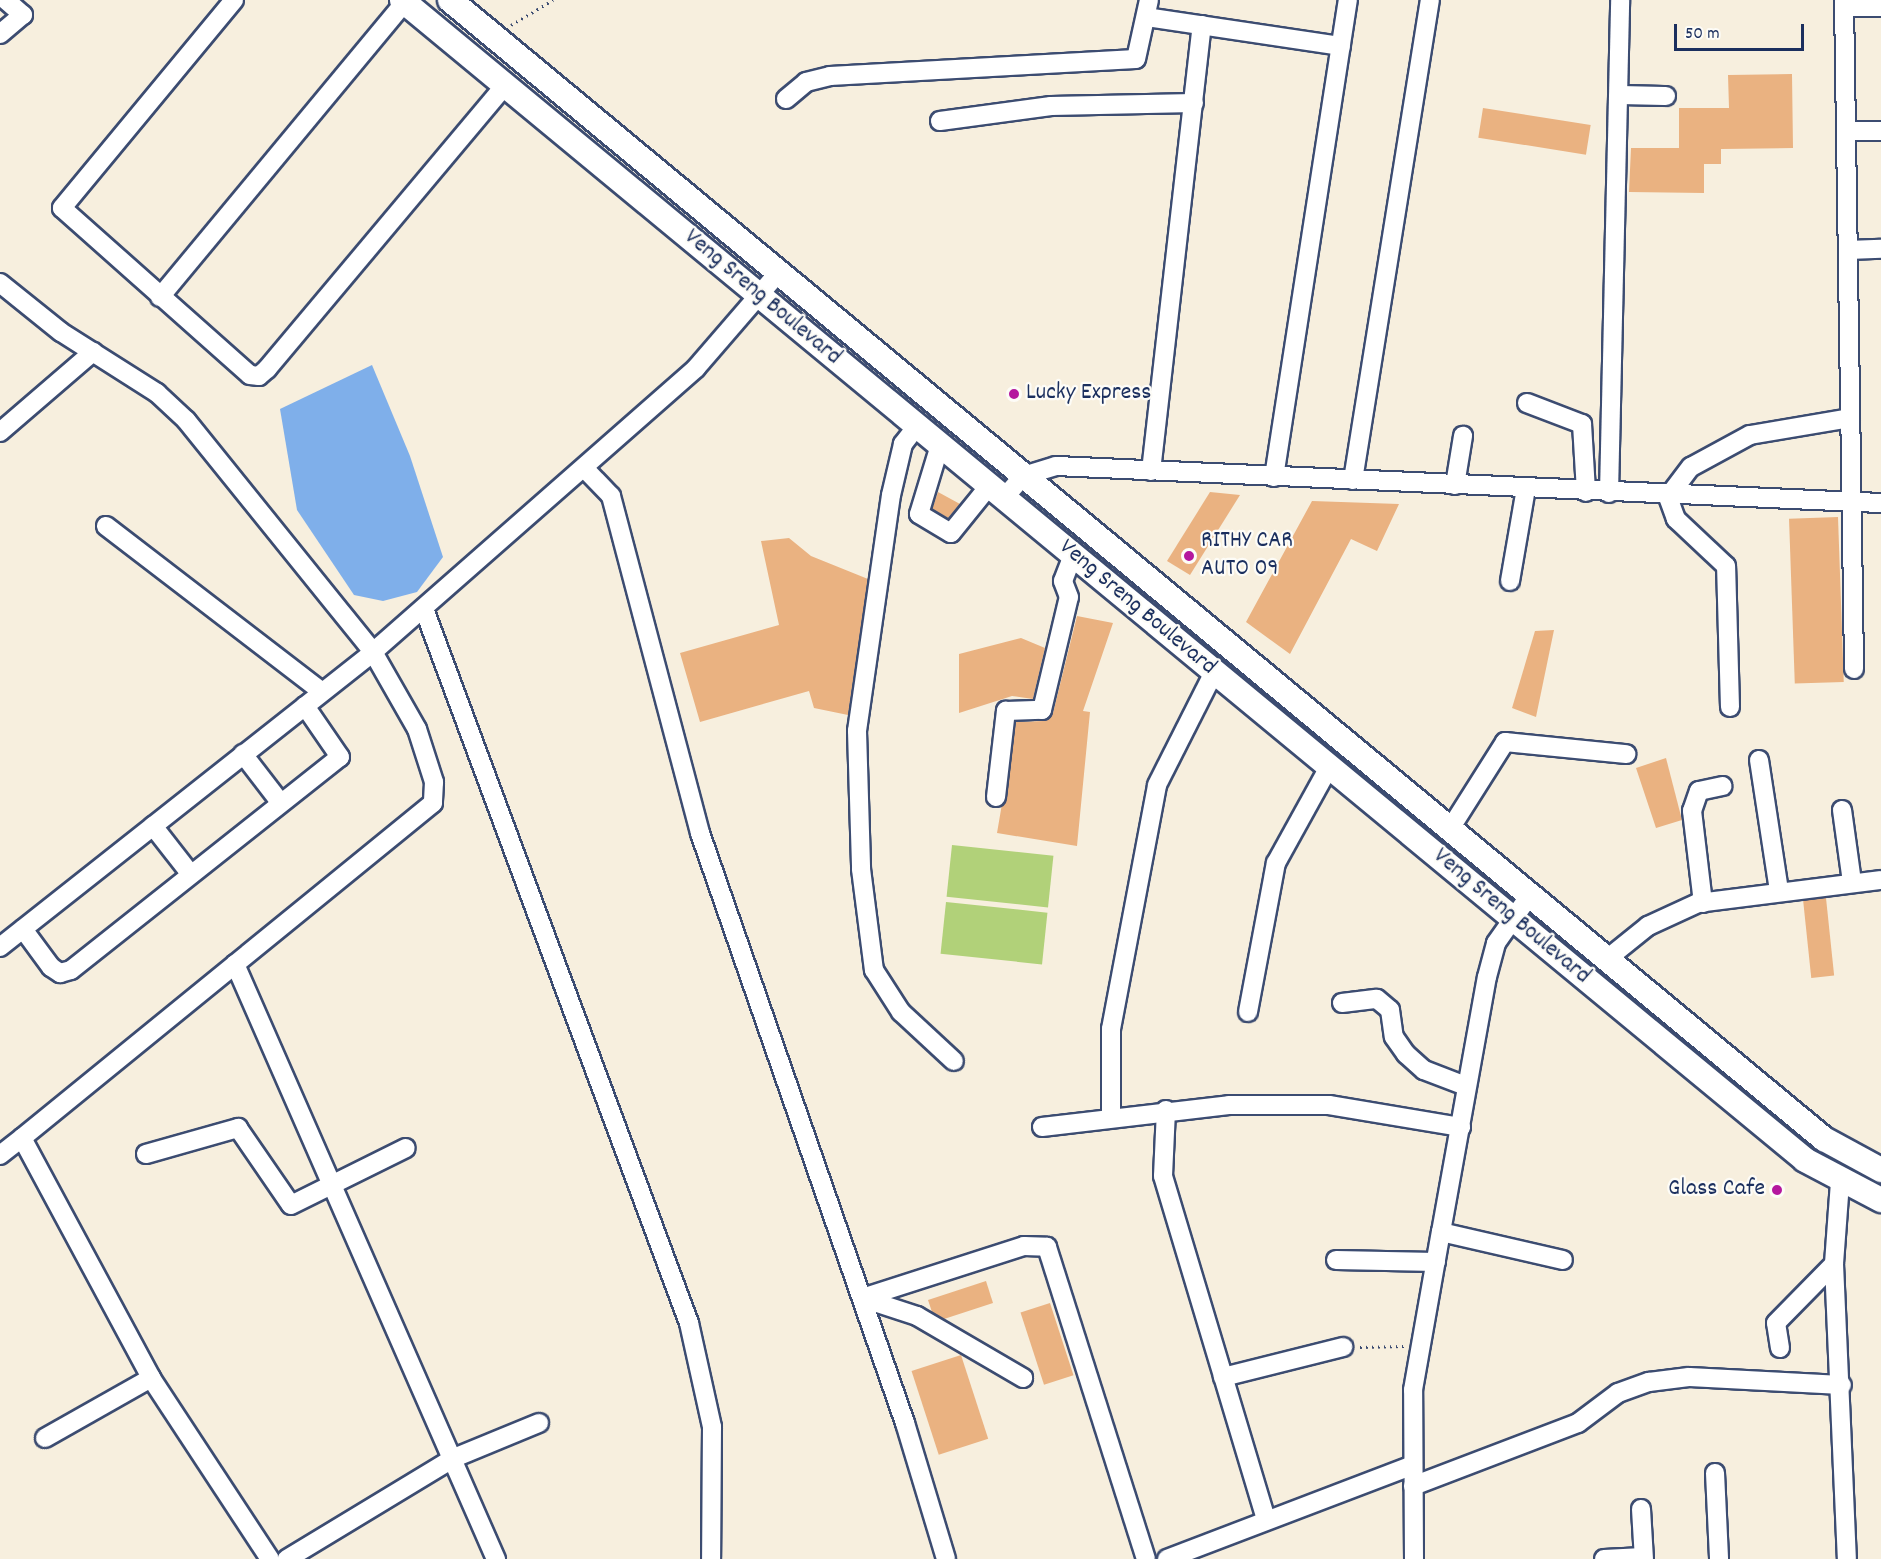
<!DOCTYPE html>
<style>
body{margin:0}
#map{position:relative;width:1881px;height:1559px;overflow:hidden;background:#f7efde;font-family:Dekko,sans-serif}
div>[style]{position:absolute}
.green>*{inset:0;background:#b1d179;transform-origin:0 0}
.water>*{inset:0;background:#7fafea}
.building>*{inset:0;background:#eab281;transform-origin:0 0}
.path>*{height:3px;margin-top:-1.5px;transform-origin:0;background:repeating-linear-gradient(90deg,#3c4c71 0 1.5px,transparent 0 6px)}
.roads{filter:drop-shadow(2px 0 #3c4c71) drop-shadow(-2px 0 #3c4c71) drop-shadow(0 2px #3c4c71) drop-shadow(0 -2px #3c4c71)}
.minor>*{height:18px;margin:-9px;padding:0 9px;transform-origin:9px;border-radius:9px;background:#fff}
.major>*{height:24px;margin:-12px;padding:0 12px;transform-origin:12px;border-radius:12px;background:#fff}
.dots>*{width:16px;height:16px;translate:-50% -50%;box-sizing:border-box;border:3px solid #fdfcf7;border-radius:50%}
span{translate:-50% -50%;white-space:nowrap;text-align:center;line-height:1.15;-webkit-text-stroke:4.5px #fdfcf7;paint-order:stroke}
.street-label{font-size:24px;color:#1b2f5e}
.poi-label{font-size:24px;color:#1b2f5e}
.left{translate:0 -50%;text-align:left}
.right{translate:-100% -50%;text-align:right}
.scale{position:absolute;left:1674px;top:24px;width:130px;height:27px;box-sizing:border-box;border:3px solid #1b2f5e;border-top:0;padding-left:8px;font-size:18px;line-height:21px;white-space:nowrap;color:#1b2f5e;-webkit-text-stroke:4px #fdfcf7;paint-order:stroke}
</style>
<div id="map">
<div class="green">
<div style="left:952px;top:845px;width:102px;height:52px;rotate:6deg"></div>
<div style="left:946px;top:902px;width:102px;height:52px;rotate:6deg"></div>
</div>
<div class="water">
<div style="clip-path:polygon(372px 365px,410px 456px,443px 557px,417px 592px,383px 601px,354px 595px,297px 510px,280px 409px)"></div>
</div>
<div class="building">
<div style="clip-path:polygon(1792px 74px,1793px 148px,1721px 149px,1721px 164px,1704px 164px,1704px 193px,1629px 192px,1631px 148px,1679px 148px,1679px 108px,1729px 108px,1728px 75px)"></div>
<div style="left:1483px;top:108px;width:109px;height:30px;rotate:9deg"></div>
<div style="clip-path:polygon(938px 492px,960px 504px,948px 518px,932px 509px)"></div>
<div style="clip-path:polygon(1210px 492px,1240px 495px,1190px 575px,1167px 561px)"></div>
<div style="clip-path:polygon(1312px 501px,1399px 504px,1377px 551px,1351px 539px,1290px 654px,1246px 622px)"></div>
<div style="left:1838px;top:517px;width:165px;height:49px;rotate:88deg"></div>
<div style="clip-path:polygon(789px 538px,811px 556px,868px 579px,848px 715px,814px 708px,809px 691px,700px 722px,680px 653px,779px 625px,761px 541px)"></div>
<div style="clip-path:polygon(1077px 616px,1113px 623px,1083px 711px,1090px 712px,1077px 846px,997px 833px,1016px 722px,1043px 721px,1053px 713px)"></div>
<div style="clip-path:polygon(1554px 630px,1536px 717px,1512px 708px,1535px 631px)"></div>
<div style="clip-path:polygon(1021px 638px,1045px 648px,1033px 699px,1012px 696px,959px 713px,959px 654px)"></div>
<div style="clip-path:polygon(1666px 758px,1682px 820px,1656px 828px,1636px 768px)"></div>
<div style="left:1826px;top:898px;width:78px;height:23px;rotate:84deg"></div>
<div style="clip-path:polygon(986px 1281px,993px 1303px,944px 1319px,932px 1312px,928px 1300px)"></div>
<div style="left:1050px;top:1303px;width:76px;height:31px;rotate:72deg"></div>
<div style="left:961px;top:1355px;width:88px;height:52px;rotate:72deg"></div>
</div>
<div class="path">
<div style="left:511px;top:25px;width:49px;rotate:-30.8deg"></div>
<div style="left:1360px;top:1347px;width:44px;rotate:-1.3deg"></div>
</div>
<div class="roads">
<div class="minor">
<div style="left:234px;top:0;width:270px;rotate:129.6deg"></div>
<div style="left:62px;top:208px;width:251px;rotate:41.6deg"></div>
<div style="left:250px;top:375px;width:9px;rotate:6deg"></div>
<div style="left:259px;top:376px;width:11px;rotate:-41deg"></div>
<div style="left:267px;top:369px;width:371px;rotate:-50deg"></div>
<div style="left:1844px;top:0;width:669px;rotate:89.14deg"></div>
<div style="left:1844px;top:7px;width:37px"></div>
<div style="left:1146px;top:17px;width:197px;rotate:8.5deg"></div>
<div style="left:0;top:34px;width:30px;rotate:-40deg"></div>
<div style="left:23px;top:15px;width:23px;rotate:-139deg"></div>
<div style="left:1619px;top:95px;width:47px;rotate:1.2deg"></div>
<div style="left:786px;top:99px;width:26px;rotate:-40deg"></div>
<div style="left:806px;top:82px;width:25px;rotate:-14deg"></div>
<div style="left:830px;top:76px;width:306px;rotate:-3.2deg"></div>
<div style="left:1136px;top:59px;width:60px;rotate:-77.6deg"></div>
<div style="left:940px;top:121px;width:112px;rotate:-7.7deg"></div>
<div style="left:1051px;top:106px;width:143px;rotate:-1.2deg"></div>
<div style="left:1846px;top:131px;width:35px"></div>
<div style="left:1848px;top:250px;width:33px;rotate:-2deg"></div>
<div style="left:0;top:283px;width:78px;rotate:38.8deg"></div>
<div style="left:61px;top:332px;width:114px;rotate:32.4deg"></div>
<div style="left:157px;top:393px;width:40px;rotate:43deg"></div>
<div style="left:186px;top:420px;width:298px;rotate:51.1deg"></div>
<div style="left:373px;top:652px;width:430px;rotate:-41.3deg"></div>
<div style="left:696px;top:368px;width:125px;rotate:-49.2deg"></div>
<div style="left:160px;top:297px;width:386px;rotate:-50.3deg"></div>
<div style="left:1527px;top:403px;width:59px;rotate:20.9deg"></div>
<div style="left:1582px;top:424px;width:68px;rotate:86.6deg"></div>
<div style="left:917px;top:426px;width:23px;rotate:128deg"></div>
<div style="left:903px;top:444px;width:52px;rotate:103.2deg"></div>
<div style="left:891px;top:495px;width:238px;rotate:98.2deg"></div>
<div style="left:857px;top:731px;width:138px;rotate:88.3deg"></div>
<div style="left:861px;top:869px;width:102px;rotate:82.7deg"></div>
<div style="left:874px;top:970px;width:50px;rotate:57.3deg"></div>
<div style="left:901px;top:1012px;width:72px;rotate:42.8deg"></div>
<div style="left:0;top:432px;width:123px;rotate:-40.7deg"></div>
<div style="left:940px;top:445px;width:72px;rotate:106.9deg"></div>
<div style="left:919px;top:514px;width:37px;rotate:31deg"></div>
<div style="left:951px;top:533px;width:60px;rotate:-51deg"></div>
<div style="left:586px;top:470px;width:36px;rotate:46deg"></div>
<div style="left:611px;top:496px;width:349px;rotate:75.2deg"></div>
<div style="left:700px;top:833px;width:625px;rotate:70.84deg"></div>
<div style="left:905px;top:1423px;width:142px;rotate:73.2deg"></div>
<div style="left:1151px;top:471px;width:449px;rotate:-83.5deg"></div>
<div style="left:1274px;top:477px;width:483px;rotate:-81.2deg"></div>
<div style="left:1353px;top:480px;width:486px;rotate:-80.9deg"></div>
<div style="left:1455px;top:485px;width:50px;rotate:-80.7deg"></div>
<div style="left:1609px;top:493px;width:493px;rotate:-88.7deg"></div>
<div style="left:1004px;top:498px;width:29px;rotate:-49deg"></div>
<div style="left:1023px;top:476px;width:34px;rotate:-17deg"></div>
<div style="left:1056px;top:466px;width:826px;rotate:2.57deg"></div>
<div style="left:106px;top:526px;width:272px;rotate:37.5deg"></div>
<div style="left:1510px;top:581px;width:94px;rotate:-80.2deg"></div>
<div style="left:424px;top:609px;width:762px;rotate:69.64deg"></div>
<div style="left:689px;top:1323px;width:107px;rotate:77.5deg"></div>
<div style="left:712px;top:1427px;width:132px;rotate:90.4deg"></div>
<div style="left:1730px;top:707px;width:141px;rotate:-91.6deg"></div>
<div style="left:1726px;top:566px;width:69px;rotate:-136.8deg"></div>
<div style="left:1676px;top:519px;width:23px;rotate:-110deg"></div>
<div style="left:1668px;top:497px;width:38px;rotate:-53deg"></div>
<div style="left:1691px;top:467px;width:67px;rotate:-28.5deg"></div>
<div style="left:1750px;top:435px;width:101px;rotate:-9.6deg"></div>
<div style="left:243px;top:754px;width:61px;rotate:52.4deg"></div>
<div style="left:1759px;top:760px;width:133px;rotate:81.3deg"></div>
<div style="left:996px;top:797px;width:87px;rotate:-83.4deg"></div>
<div style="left:1006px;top:711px;width:36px;rotate:-2deg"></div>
<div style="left:1042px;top:710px;width:116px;rotate:-76.6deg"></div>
<div style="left:1069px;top:597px;width:17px;rotate:-111deg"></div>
<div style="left:1063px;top:581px;width:28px;rotate:-69deg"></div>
<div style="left:1842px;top:810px;width:73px;rotate:82.1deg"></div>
<div style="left:153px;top:826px;width:58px;rotate:52deg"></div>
<div style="left:1450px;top:829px;width:103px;rotate:-57.7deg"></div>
<div style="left:1505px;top:742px;width:122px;rotate:5.7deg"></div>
<div style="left:1703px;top:903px;width:93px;rotate:-96.8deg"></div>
<div style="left:1692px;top:811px;width:21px;rotate:-71deg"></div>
<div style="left:1699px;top:791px;width:24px;rotate:-12deg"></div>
<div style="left:23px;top:929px;width:47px;rotate:53.6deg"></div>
<div style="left:51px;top:967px;width:11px;rotate:34deg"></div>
<div style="left:60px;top:973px;width:11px;rotate:-15deg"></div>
<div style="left:71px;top:970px;width:343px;rotate:-38.4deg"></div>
<div style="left:340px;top:757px;width:62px;rotate:-124.5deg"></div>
<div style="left:0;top:947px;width:476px;rotate:-38.3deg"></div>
<div style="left:373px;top:652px;width:89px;rotate:60.3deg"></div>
<div style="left:417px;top:729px;width:56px;rotate:72.2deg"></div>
<div style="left:434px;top:782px;width:21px;rotate:93deg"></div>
<div style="left:433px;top:803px;width:530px;rotate:140.82deg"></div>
<div style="left:22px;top:1138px;width:272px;rotate:61.7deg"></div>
<div style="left:151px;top:1378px;width:217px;rotate:56.7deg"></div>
<div style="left:1607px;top:959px;width:53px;rotate:-38.8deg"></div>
<div style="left:1648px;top:926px;width:55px;rotate:-24.7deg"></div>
<div style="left:1698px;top:903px;width:184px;rotate:-7.2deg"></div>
<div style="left:235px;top:964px;width:650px;rotate:66.32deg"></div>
<div style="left:1342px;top:1003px;width:35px;rotate:-7deg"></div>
<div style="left:1377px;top:999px;width:17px;rotate:40deg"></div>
<div style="left:1390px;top:1010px;width:27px;rotate:82deg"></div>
<div style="left:1394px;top:1037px;width:21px;rotate:55deg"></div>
<div style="left:1406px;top:1054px;width:24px;rotate:42deg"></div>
<div style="left:1424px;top:1070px;width:45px;rotate:20.9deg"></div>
<div style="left:1248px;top:1012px;width:152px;rotate:-79.4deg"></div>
<div style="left:1276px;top:863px;width:112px;rotate:-61.1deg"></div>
<div style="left:1166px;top:1110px;width:66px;rotate:92.6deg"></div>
<div style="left:1163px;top:1176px;width:358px;rotate:73.3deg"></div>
<div style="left:1111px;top:1115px;width:86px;rotate:-90deg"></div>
<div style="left:1111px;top:1029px;width:248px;rotate:-79.3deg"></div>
<div style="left:1157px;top:785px;width:127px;rotate:-63.2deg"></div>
<div style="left:1042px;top:1127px;width:188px;rotate:-6.7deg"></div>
<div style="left:1229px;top:1105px;width:100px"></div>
<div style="left:1329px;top:1105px;width:134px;rotate:9.5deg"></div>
<div style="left:146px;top:1154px;width:96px;rotate:-15.8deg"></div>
<div style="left:238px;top:1128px;width:93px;rotate:55.5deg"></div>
<div style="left:291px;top:1205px;width:128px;rotate:-26.4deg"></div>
<div style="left:0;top:1155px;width:28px;rotate:-38deg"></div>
<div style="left:1840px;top:1182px;width:82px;rotate:94.2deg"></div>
<div style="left:1834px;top:1264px;width:295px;rotate:87.5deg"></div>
<div style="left:1441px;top:1232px;width:125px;rotate:12.9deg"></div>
<div style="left:1336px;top:1260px;width:100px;rotate:1.1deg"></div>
<div style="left:862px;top:1298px;width:170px;rotate:-17.8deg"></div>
<div style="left:1024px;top:1246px;width:23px;rotate:2deg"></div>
<div style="left:1047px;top:1247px;width:327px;rotate:72.4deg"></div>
<div style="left:862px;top:1298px;width:58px;rotate:18.1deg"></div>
<div style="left:917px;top:1316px;width:123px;rotate:30.3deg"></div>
<div style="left:1780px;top:1348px;width:25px;rotate:-99deg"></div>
<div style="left:1776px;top:1323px;width:83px;rotate:-45.5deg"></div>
<div style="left:1223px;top:1377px;width:124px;rotate:-14deg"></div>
<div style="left:45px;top:1438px;width:122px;rotate:-29.5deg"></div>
<div style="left:1715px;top:1473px;width:86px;rotate:87.3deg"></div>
<div style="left:1413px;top:1486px;width:177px;rotate:-20.9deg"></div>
<div style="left:1578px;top:1423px;width:50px;rotate:-36.9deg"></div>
<div style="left:1618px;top:1393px;width:33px;rotate:-20deg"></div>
<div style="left:1649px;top:1382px;width:40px;rotate:-7.1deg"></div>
<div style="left:1689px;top:1377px;width:153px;rotate:3deg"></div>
<div style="left:1641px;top:1509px;width:50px;rotate:86.6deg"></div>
<div style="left:287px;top:1559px;width:195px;rotate:-31.2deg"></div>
<div style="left:454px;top:1458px;width:92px;rotate:-22.4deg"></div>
<div style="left:1167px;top:1559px;width:263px;rotate:-20.9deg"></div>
<div style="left:1414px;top:1559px;width:169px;rotate:-90.3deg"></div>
<div style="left:1413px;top:1390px;width:160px;rotate:-80deg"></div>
<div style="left:1441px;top:1232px;width:259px;rotate:-79.8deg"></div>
<div style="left:1487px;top:977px;width:35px;rotate:-75deg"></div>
<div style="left:1496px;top:943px;width:59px;rotate:-54.7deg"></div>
<div style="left:1604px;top:1559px;width:39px;rotate:-3deg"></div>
</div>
<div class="major">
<div style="left:402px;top:0;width:1820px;rotate:39.58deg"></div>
<div style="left:1805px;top:1160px;width:86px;rotate:27.8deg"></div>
<div style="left:450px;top:0;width:1785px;rotate:39.66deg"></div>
<div style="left:1824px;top:1139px;width:65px;rotate:28.5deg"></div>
</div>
</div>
<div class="dots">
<div style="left:1014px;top:394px;background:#b5179e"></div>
<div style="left:1189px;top:556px;background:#b5179e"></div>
<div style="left:1777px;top:1190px;background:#b5179e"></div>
</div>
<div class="street-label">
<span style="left:762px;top:298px;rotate:40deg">Veng Sreng Boulevard</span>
<span style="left:1137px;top:608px;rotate:40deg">Veng Sreng Boulevard</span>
<span style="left:1511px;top:917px;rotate:40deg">Veng Sreng Boulevard</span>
</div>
<div class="poi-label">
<span class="left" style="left:1026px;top:394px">Lucky Express</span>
<span class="left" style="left:1201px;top:556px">RITHY CAR<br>AUTO 09</span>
<span class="right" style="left:1765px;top:1190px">Glass Cafe</span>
</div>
<div class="scale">50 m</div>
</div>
